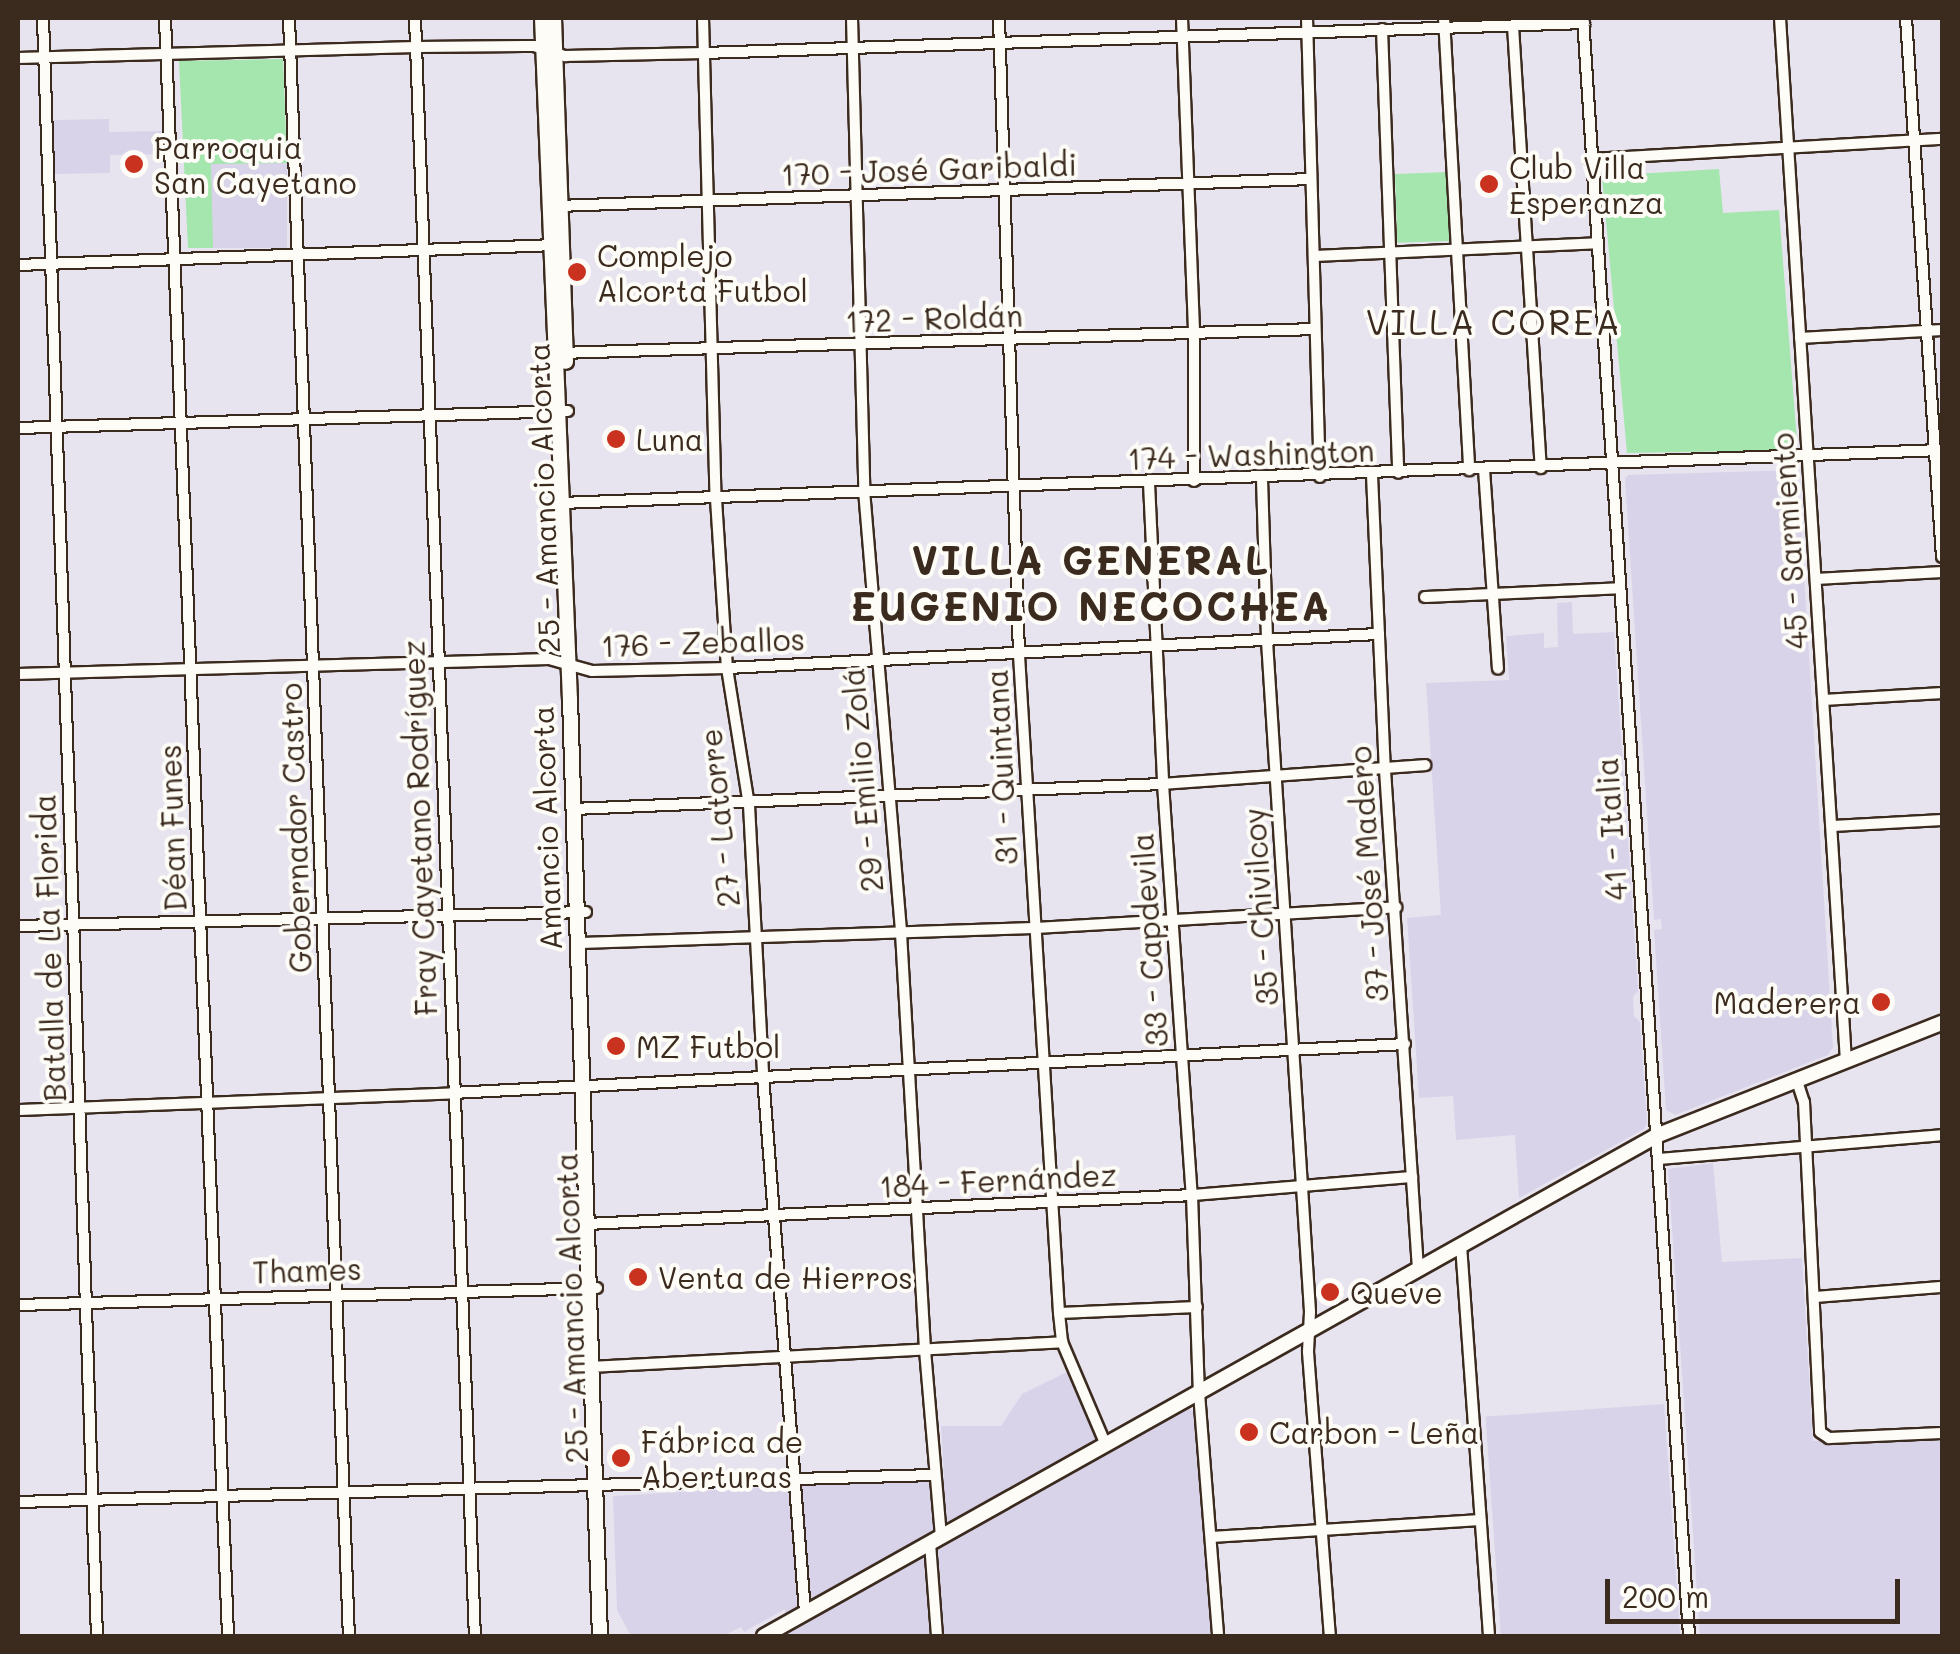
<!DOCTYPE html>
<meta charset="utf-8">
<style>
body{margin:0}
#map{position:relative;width:1960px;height:1654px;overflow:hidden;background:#e8e4ef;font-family:Mali,sans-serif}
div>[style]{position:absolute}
.built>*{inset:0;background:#d9d3e9;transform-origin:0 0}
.green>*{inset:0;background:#a5e5ae;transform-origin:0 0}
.roads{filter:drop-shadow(2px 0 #3b2a1e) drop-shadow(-2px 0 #3b2a1e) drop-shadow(0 2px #3b2a1e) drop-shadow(0 -2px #3b2a1e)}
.minor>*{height:10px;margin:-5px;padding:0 5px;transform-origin:5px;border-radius:5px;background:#fdfcf7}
.major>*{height:14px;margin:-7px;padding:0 7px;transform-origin:7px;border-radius:7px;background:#fdfcf7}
.dots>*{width:28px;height:28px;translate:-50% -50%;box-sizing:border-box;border:5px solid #fdfcf7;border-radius:50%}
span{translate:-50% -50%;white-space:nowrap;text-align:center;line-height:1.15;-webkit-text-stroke:8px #fdfcf7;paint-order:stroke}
.poi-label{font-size:30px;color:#3b2a1e}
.left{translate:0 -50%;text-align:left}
.right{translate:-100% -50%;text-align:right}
.street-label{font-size:30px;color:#3b2a1e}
.quarter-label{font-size:35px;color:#3b2a1e;letter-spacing:2.5px}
.district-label{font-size:40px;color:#3b2a1e;font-weight:700;letter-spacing:2.5px}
.frame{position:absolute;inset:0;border:20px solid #3b2a1e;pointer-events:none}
.scale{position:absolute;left:1605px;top:1579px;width:295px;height:45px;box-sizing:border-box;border:5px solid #3b2a1e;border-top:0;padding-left:12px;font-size:30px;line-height:35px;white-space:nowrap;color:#3b2a1e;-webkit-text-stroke:8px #fdfcf7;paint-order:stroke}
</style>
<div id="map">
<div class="built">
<div style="clip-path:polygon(109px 119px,109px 132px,163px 131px,163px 154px,110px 155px,110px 173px,54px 174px,53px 120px)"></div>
<div style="left:211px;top:163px;width:76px;height:85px"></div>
<div style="clip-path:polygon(1793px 470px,1798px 475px,1833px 1047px,1828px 1055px,1675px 1115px,1666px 1110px,1654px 930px,1662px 929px,1661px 919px,1654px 920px,1625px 479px,1628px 475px)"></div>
<div style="clip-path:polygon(1572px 602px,1573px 634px,1614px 632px,1638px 991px,1633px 997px,1634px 1016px,1640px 1022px,1647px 1123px,1644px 1129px,1519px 1198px,1515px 1135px,1456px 1140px,1453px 1096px,1419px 1098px,1407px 918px,1441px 915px,1426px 683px,1509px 680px,1506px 636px,1544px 633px,1544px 648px,1558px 647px,1557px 603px)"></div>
<div style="clip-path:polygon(1713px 1163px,1722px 1262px,1802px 1258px,1813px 1441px,1942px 1437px,1942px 1636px,1700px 1636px,1668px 1169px)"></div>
<div style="clip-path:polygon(1073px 1369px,1109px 1451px,1186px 1406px,1196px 1414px,1212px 1636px,787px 1636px,785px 1609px,744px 1632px,741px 1627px,723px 1636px,631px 1636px,617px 1610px,613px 1496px,944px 1477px,941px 1426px,1001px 1426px,1022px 1394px)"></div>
<div style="left:1664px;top:1404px;width:233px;height:179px;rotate:86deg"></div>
</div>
<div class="green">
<div style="clip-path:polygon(283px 59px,287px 163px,211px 164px,213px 248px,188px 248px,179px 61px)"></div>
<div style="clip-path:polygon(1719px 169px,1723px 213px,1779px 210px,1797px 441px,1790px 450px,1627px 453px,1602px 176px)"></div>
<div style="left:1449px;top:172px;width:69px;height:54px;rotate:88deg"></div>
</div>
<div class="roads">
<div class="minor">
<div style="left:43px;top:18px;width:1619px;rotate:88.09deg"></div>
<div style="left:165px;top:18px;width:1619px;rotate:87.77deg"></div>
<div style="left:289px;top:18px;width:1619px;rotate:87.88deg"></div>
<div style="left:415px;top:18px;width:1619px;rotate:87.88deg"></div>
<div style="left:703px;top:18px;width:481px;rotate:88.5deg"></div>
<div style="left:716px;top:499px;width:169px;rotate:86.3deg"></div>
<div style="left:727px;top:668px;width:139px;rotate:80.9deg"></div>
<div style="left:749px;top:805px;width:271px;rotate:87deg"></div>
<div style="left:763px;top:1076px;width:538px;rotate:85.52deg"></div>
<div style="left:852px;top:18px;width:472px;rotate:88.5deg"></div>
<div style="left:864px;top:490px;width:445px;rotate:85.2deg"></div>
<div style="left:901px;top:933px;width:418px;rotate:86.7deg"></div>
<div style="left:925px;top:1350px;width:188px;rotate:85.1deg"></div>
<div style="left:999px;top:18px;width:637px;rotate:88.2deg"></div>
<div style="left:1019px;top:655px;width:659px;rotate:86.52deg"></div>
<div style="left:1059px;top:1313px;width:29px;rotate:84deg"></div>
<div style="left:1062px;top:1342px;width:112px;rotate:66.9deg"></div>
<div style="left:1182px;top:18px;width:314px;rotate:87.8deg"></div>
<div style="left:1194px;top:332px;width:149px;rotate:90deg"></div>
<div style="left:1307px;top:18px;width:459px;rotate:88.4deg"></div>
<div style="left:1444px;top:18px;width:453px;rotate:86.8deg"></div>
<div style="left:1583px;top:18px;width:1621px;rotate:86.25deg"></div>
<div style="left:1780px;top:18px;width:1045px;rotate:86.38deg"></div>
<div style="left:1906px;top:18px;width:540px;rotate:86.18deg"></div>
<div style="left:1513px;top:26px;width:443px;rotate:86.4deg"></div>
<div style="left:1382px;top:29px;width:444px;rotate:87.9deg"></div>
<div style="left:18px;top:58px;width:398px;rotate:-1.6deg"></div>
<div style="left:416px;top:47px;width:118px;rotate:-0.5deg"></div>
<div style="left:534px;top:46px;width:33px;rotate:18deg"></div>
<div style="left:565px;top:56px;width:139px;rotate:-1.2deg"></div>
<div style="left:704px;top:53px;width:881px;rotate:-1.95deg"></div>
<div style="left:1592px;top:159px;width:351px;rotate:-3.3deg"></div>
<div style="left:557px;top:206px;width:753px;rotate:-2.05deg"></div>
<div style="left:1314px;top:256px;width:284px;rotate:-2.6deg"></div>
<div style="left:18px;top:265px;width:538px;rotate:-2.13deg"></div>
<div style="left:1800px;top:338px;width:142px;rotate:-3.2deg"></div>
<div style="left:560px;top:353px;width:754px;rotate:-1.82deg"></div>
<div style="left:18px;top:428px;width:550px;rotate:-1.77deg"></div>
<div style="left:1484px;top:469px;width:200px;rotate:86deg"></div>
<div style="left:1372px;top:475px;width:295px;rotate:87.5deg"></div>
<div style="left:1385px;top:770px;width:500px;rotate:86.22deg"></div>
<div style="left:1262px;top:479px;width:162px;rotate:88.2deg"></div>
<div style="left:1267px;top:641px;width:672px;rotate:86.33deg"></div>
<div style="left:1310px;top:1312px;width:40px;rotate:92.9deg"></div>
<div style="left:1308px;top:1352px;width:285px;rotate:85.6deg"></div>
<div style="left:1149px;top:483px;width:301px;rotate:87.3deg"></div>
<div style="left:1163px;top:784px;width:412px;rotate:86deg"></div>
<div style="left:1192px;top:1195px;width:198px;rotate:88deg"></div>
<div style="left:1199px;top:1393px;width:244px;rotate:85.5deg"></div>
<div style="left:561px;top:503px;width:1382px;rotate:-2.2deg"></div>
<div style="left:1816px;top:579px;width:126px;rotate:-3.2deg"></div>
<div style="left:1425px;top:597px;width:195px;rotate:-2.6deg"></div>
<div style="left:18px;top:674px;width:531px;rotate:-1.62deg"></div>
<div style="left:549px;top:659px;width:45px;rotate:15.6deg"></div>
<div style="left:592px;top:671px;width:135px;rotate:-1.3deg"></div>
<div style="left:727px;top:668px;width:653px;rotate:-2.99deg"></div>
<div style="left:1824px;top:700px;width:118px;rotate:-3.4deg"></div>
<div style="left:573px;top:809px;width:591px;rotate:-2.43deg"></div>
<div style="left:1163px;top:784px;width:263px;rotate:-4.1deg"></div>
<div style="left:1833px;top:826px;width:109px;rotate:-3.2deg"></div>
<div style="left:18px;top:926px;width:568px;rotate:-1.41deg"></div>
<div style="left:578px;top:943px;width:458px;rotate:-1.9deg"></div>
<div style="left:1036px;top:928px;width:361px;rotate:-3.3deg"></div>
<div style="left:1797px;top:1081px;width:22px;rotate:72deg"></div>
<div style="left:1804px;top:1102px;width:330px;rotate:87.2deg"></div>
<div style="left:1820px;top:1432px;width:11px;rotate:34deg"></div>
<div style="left:1829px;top:1438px;width:113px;rotate:-2.5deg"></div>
<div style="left:18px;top:1110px;width:434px;rotate:-2.2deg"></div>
<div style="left:452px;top:1093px;width:954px;rotate:-2.94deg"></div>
<div style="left:1658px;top:1159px;width:285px;rotate:-4.8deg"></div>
<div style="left:587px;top:1224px;width:606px;rotate:-2.74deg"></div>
<div style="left:1192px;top:1195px;width:221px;rotate:-4.7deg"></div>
<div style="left:1461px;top:1245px;width:392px;rotate:85.9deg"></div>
<div style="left:1814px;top:1297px;width:128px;rotate:-4.5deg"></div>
<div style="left:18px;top:1305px;width:579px;rotate:-1.68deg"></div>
<div style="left:1059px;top:1313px;width:138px;rotate:-2.5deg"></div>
<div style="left:590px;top:1367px;width:473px;rotate:-3deg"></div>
<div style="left:18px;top:1502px;width:917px;rotate:-1.69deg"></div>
<div style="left:1211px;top:1537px;width:270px;rotate:-3.6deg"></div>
<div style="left:930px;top:1543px;width:93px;rotate:85.7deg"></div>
</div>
<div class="major">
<div style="left:542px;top:18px;width:682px;rotate:87.65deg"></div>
<div style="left:570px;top:699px;width:937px;rotate:88.17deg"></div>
<div style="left:554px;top:18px;width:344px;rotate:88deg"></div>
<div style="left:764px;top:1636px;width:1023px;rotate:-29.27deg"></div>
<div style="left:1656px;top:1136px;width:308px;rotate:-21.6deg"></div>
</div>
</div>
<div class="dots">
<div style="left:134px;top:164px;background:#c8321e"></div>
<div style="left:1489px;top:184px;background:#c8321e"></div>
<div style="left:577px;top:272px;background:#c8321e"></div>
<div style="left:616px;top:439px;background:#c8321e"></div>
<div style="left:1881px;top:1002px;background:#c8321e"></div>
<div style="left:616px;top:1046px;background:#c8321e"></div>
<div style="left:638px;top:1277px;background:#c8321e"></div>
<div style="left:1330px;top:1292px;background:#c8321e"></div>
<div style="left:1249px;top:1432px;background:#c8321e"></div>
<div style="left:621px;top:1458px;background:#c8321e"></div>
</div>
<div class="poi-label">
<span class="left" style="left:154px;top:164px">Parroquia<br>San Cayetano</span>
<span class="left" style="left:1509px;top:184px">Club Villa<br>Esperanza</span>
<span class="left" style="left:597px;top:272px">Complejo<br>Alcorta Futbol</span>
<span class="left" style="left:636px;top:439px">Luna</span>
<span class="right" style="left:1861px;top:1002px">Maderera</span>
<span class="left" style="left:636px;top:1046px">MZ Futbol</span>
<span class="left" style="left:658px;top:1277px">Venta de Hierros</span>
<span class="left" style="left:1350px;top:1292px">Queve</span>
<span class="left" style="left:1269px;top:1432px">Carbon - Leña</span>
<span class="left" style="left:641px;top:1458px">Fábrica de<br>Aberturas</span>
</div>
<div class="street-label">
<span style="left:929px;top:169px;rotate:-2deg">170 - José Garibaldi</span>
<span style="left:934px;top:318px;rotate:-2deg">172 - Roldán</span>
<span style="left:1251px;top:454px;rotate:-2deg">174 - Washington</span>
<span style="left:543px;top:498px;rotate:-92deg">25 - Amancio Alcorta</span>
<span style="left:1789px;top:541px;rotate:-94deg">45 - Sarmiento</span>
<span style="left:703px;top:642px;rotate:-2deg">176 - Zeballos</span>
<span style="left:1001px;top:767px;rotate:-93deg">31 - Quintana</span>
<span style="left:862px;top:780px;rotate:-95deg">29 - Emilio Zolá</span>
<span style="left:719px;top:818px;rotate:-96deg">27 - Latorre</span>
<span style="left:172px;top:828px;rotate:-92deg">Déan Funes</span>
<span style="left:295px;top:828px;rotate:-92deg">Gobernador Castro</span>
<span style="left:419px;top:828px;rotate:-92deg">Fray Cayetano Rodríguez</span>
<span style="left:546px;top:828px;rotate:-92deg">Amancio Alcorta</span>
<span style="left:1611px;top:829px;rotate:-94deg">41 - Italia</span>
<span style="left:1368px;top:874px;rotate:-94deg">37 - José Madero</span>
<span style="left:1260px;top:907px;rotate:-94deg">35 - Chivilcoy</span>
<span style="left:1149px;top:940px;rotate:-94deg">33 - Capdevila</span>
<span style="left:49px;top:948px;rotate:-92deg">Batalla de La Florida</span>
<span style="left:998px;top:1180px;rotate:-3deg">184 - Fernández</span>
<span style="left:307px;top:1270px;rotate:-2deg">Thames</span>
<span style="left:571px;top:1308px;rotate:-92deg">25 - Amancio Alcorta</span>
</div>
<div class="quarter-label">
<span style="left:1494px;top:321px">VILLA COREA</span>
</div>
<div class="district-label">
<span style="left:1091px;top:582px">VILLA GENERAL<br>EUGENIO NECOCHEA</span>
</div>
<div class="frame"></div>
<div class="scale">200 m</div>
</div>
